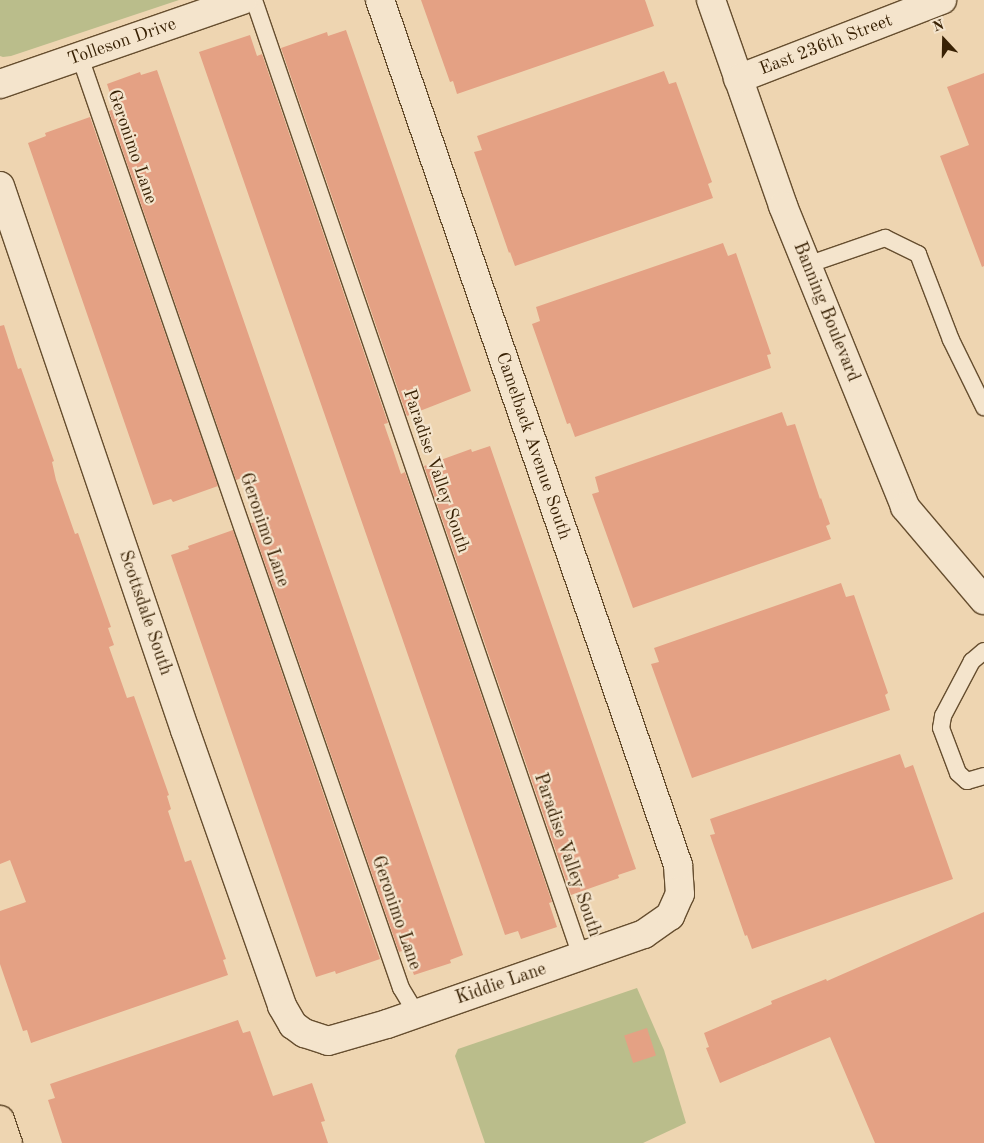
<!DOCTYPE html>
<style>
body{margin:0}
#map{position:relative;width:984px;height:1143px;overflow:hidden;background:#eed5b1;font-family:"Old Standard TT",serif}
div>[style]{position:absolute}
.green>*{inset:0;background:#babd8b}
.building>*{inset:0;background:#e4a184;transform-origin:0 0}
.roads{filter:drop-shadow(1px 0 #664e2f) drop-shadow(-1px 0 #664e2f) drop-shadow(0 1px #664e2f) drop-shadow(0 -1px #664e2f)}
.lane>*{height:16px;margin:-8px;padding:0 8px;transform-origin:8px;border-radius:8px;background:#f4e4cc}
.street>*{height:28px;margin:-14px;padding:0 14px;transform-origin:14px;border-radius:14px;background:#f4e4cc}
.secondary>*{height:28px;margin:-14px;padding:0 14px;transform-origin:14px;border-radius:14px;background:#f4e4cc}
.primary>*{height:28px;margin:-14px;padding:0 14px;transform-origin:14px;border-radius:14px;background:#eed5b1}
span{translate:-50% -50%;white-space:nowrap;text-align:center;line-height:1.15;-webkit-text-stroke:4.5px #f4e4cc;paint-order:stroke}
.street-label{font-size:18px;color:#382104}
.north{position:absolute;left:919px;top:15px;width:50px;height:50px;-webkit-text-stroke:4px #f4e4cc;paint-order:stroke;rotate:339deg;font-size:14px;font-weight:700;line-height:20px;text-align:center;color:#382104}
.north::after{content:'';display:block;margin:auto;width:18px;height:22px;background:#382104;clip-path:polygon(50% 0,100% 100%,50% 72%,0 100%)}
</style>
<div id="map">
<div class="green">
<div style="clip-path:polygon(0 0,179px 0,11px 56px,3px 57px,0 56px)"></div>
<div style="clip-path:polygon(637px 988px,664px 1050px,686px 1123px,643px 1143px,485px 1143px,455px 1056px,458px 1049px)"></div>
</div>
<div class="building">
<div style="clip-path:polygon(421px 0,645px 0,654px 26px,457px 94px,453px 81px,450px 82px)"></div>
<div style="clip-path:polygon(346px 30px,471px 391px,407px 416px,281px 48px,327px 32px,328px 36px)"></div>
<div style="clip-path:polygon(250px 35px,257px 56px,262px 54px,388px 423px,384px 424px,393px 450px,401px 474px,405px 472px,552px 902px,549px 903px,557px 927px,521px 939px,518px 931px,505px 935px,199px 52px)"></div>
<div style="clip-path:polygon(157px 70px,463px 955px,450px 960px,451px 963px,414px 975px,405px 950px,399px 952px,251px 523px,257px 522px,242px 478px,236px 480px,109px 111px,115px 109px,107px 84px,140px 72px,141px 75px)"></div>
<div style="clip-path:polygon(664px 71px,669px 84px,676px 82px,712px 182px,708px 184px,713px 198px,515px 266px,510px 252px,509px 253px,474px 152px,482px 150px,477px 136px)"></div>
<div style="clip-path:polygon(984px 73px,984px 266px,982px 267px,940px 156px,969px 145px,947px 87px)"></div>
<div style="clip-path:polygon(90px 117px,218px 486px,173px 502px,171px 499px,153px 505px,28px 143px,46px 136px,45px 133px)"></div>
<div style="clip-path:polygon(723px 243px,728px 256px,736px 253px,771px 354px,767px 355px,771px 368px,575px 437px,570px 423px,567px 424px,532px 324px,540px 321px,536px 307px)"></div>
<div style="clip-path:polygon(4px 325px,18px 369px,21px 368px,54px 461px,52px 462px,56px 480px,75px 534px,78px 533px,111px 627px,108px 628px,114px 645px,109px 647px,127px 698px,134px 696px,169px 795px,167px 796px,171px 809px,168px 811px,185px 862px,191px 860px,226px 959px,223px 960px,228px 975px,31px 1043px,27px 1030px,23px 1031px,0 964px,0 911px,26px 902px,10px 860px,0 864px,0 326px)"></div>
<div style="clip-path:polygon(782px 412px,787px 426px,795px 424px,820px 499px,821px 498px,830px 524px,826px 526px,831px 539px,633px 608px,592px 494px,599px 492px,595px 477px)"></div>
<div style="clip-path:polygon(490px 446px,636px 869px,618px 875px,619px 878px,571px 895px,424px 466px,471px 449px,472px 452px)"></div>
<div style="clip-path:polygon(233px 530px,380px 959px,336px 974px,335px 971px,316px 977px,171px 555px,189px 549px,188px 546px)"></div>
<div style="clip-path:polygon(841px 583px,846px 597px,854px 595px,888px 693px,885px 695px,890px 710px,692px 778px,651px 664px,659px 662px,654px 648px)"></div>
<div style="clip-path:polygon(900px 754px,905px 768px,913px 765px,953px 879px,752px 949px,747px 935px,745px 936px,710px 835px,715px 834px,710px 819px)"></div>
<div style="clip-path:polygon(984px 912px,984px 1143px,875px 1143px,830px 1037px,720px 1083px,706px 1048px,709px 1047px,704px 1033px,772px 1004px,771px 1001px,826px 979px,827px 981px)"></div>
<div style="clip-path:polygon(238px 1020px,243px 1033px,250px 1031px,273px 1096px,312px 1083px,325px 1121px,321px 1122px,328px 1143px,62px 1143px,48px 1100px,55px 1098px,50px 1084px)"></div>
<div style="left:647px;top:1028px;width:29px;height:24px;rotate:72deg"></div>
</div>
<div class="roads">
<div class="lane">
<div style="left:254px;top:0;width:1010px;rotate:71.12deg"></div>
<div style="left:80px;top:57px;width:985px;rotate:70.98deg"></div>
<div style="left:401px;top:988px;width:29px;rotate:59deg"></div>
<div style="left:807px;top:265px;width:83px;rotate:-19.1deg"></div>
<div style="left:885px;top:238px;width:37px;rotate:26deg"></div>
<div style="left:918px;top:254px;width:92px;rotate:69deg"></div>
<div style="left:951px;top:340px;width:75px;rotate:63.8deg"></div>
<div style="left:984px;top:651px;width:16px;rotate:140deg"></div>
<div style="left:972px;top:661px;width:62px;rotate:117.8deg"></div>
<div style="left:943px;top:716px;width:12px;rotate:99deg"></div>
<div style="left:941px;top:728px;width:48px;rotate:69.3deg"></div>
<div style="left:958px;top:773px;width:12px;rotate:42deg"></div>
<div style="left:967px;top:781px;width:18px;rotate:-16deg"></div>
</div>
<div class="street">
<div style="left:0;top:84px;width:257px;rotate:-19.1deg"></div>
<div style="left:0;top:186px;width:575px;rotate:71.22deg"></div>
<div style="left:185px;top:730px;width:293px;rotate:70.6deg"></div>
<div style="left:282px;top:1006px;width:22px;rotate:60deg"></div>
<div style="left:293px;top:1025px;width:14px;rotate:36deg"></div>
<div style="left:304px;top:1033px;width:25px;rotate:18deg"></div>
<div style="left:328px;top:1041px;width:61px;rotate:-16.1deg"></div>
<div style="left:387px;top:1024px;width:272px;rotate:-19.3deg"></div>
<div style="left:644px;top:934px;width:32px;rotate:-35deg"></div>
<div style="left:670px;top:916px;width:24px;rotate:-66deg"></div>
<div style="left:680px;top:894px;width:29px;rotate:-94deg"></div>
<div style="left:678px;top:865px;width:915px;rotate:-109.01deg"></div>
</div>
<div class="secondary">
<div style="left:711px;top:0;width:218px;rotate:70.7deg"></div>
<div style="left:783px;top:206px;width:325px;rotate:67.9deg"></div>
<div style="left:905px;top:507px;width:122px;rotate:49.7deg"></div>
<div style="left:738px;top:79px;width:219px;rotate:-21.2deg"></div>
</div>
<div class="primary">
<div style="left:0;top:1120px;width:24px;rotate:71deg"></div>
</div>
</div>
<div class="street-label">
<span style="left:122px;top:42px;rotate:-19deg">Tolleson Drive</span>
<span style="left:826px;top:45px;rotate:-21deg">East 236th Street</span>
<span style="left:132px;top:147px;rotate:71deg">Geronimo Lane</span>
<span style="left:826px;top:312px;rotate:68deg">Banning Boulevard</span>
<span style="left:533px;top:446px;rotate:71deg">Camelback Avenue South</span>
<span style="left:436px;top:471px;rotate:71deg">Paradise Valley South</span>
<span style="left:264px;top:530px;rotate:71deg">Geronimo Lane</span>
<span style="left:145px;top:613px;rotate:71deg">Scottsdale South</span>
<span style="left:567px;top:855px;rotate:71deg">Paradise Valley South</span>
<span style="left:396px;top:913px;rotate:71deg">Geronimo Lane</span>
<span style="left:501px;top:984px;rotate:-19deg">Kiddie Lane</span>
</div>
<div class="north">N</div>
</div>
